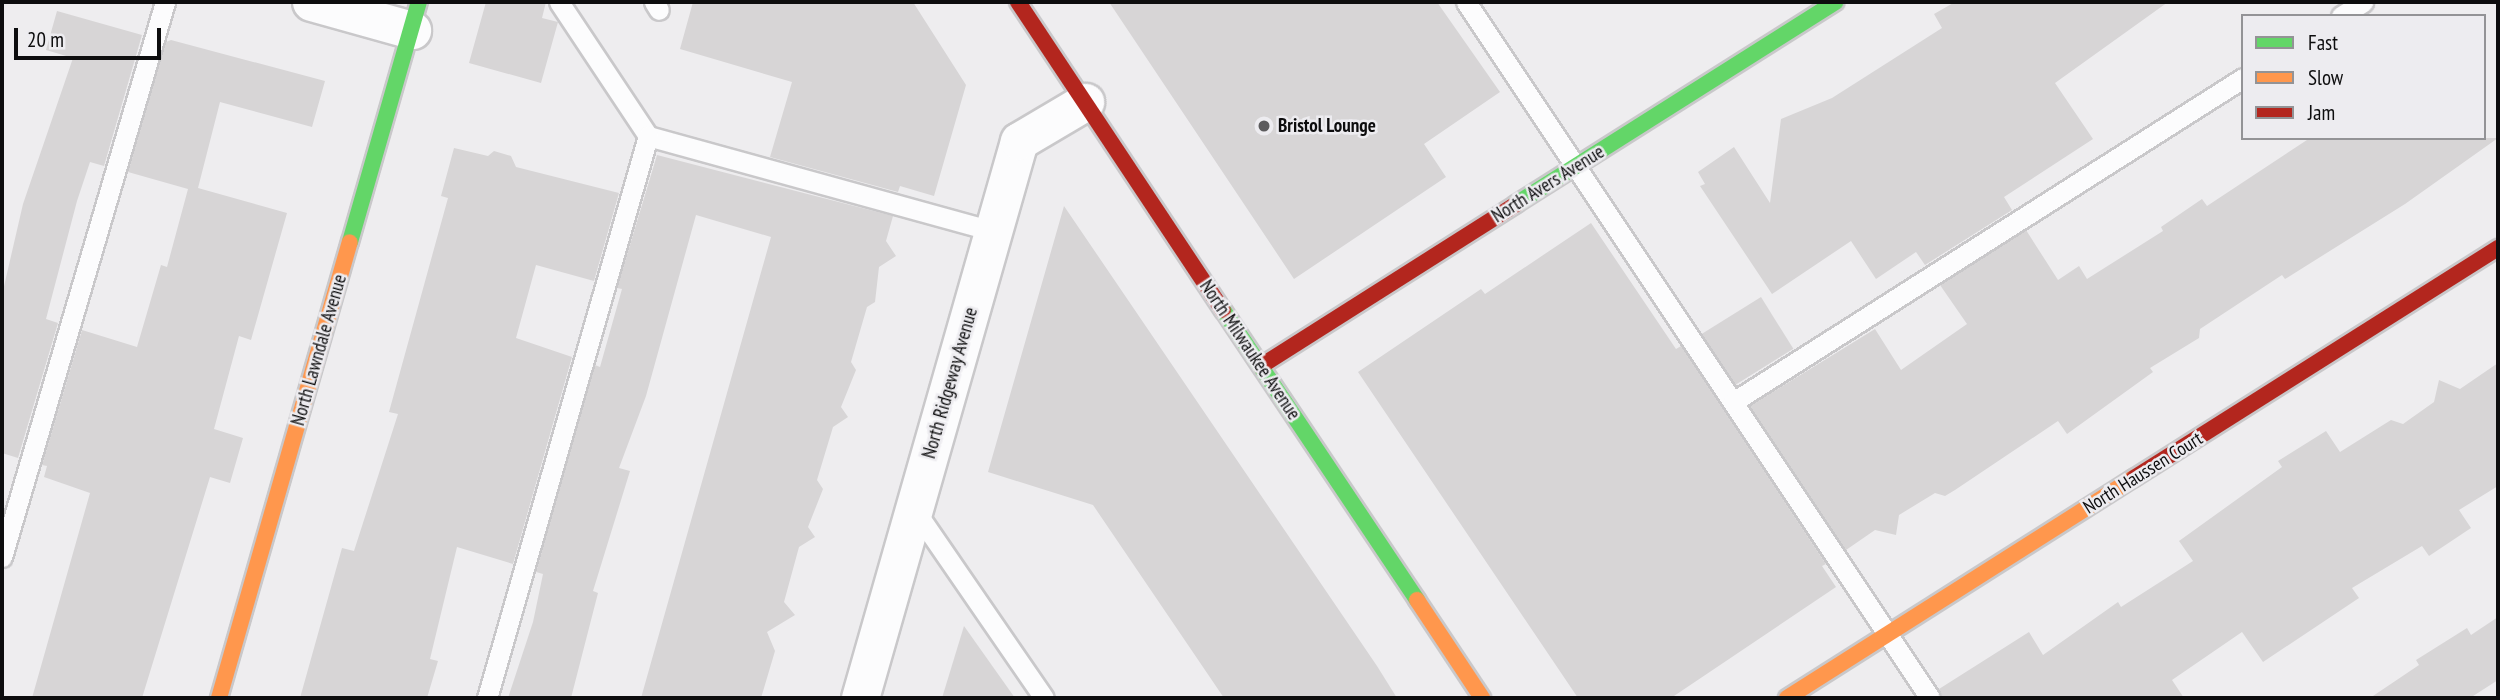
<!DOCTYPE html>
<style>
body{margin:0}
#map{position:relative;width:2500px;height:700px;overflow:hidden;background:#eeedef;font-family:"PT Sans Narrow",sans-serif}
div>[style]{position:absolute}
.building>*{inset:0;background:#d7d5d6;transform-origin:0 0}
.roads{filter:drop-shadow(2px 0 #c9c8ca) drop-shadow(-2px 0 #c9c8ca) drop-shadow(0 2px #c9c8ca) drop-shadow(0 -2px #c9c8ca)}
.lane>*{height:19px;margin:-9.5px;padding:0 9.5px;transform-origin:9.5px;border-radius:9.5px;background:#fcfcfd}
.street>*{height:37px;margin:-18.5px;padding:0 18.5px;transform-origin:18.5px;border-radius:18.5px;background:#fcfcfd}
.fast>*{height:16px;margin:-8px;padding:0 8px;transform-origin:8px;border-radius:8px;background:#63d668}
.slow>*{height:16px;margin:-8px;padding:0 8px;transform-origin:8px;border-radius:8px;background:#ff974d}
.jam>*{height:16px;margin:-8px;padding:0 8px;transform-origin:8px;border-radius:8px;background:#b3261e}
.dots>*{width:19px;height:19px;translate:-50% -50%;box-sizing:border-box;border:4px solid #edecf0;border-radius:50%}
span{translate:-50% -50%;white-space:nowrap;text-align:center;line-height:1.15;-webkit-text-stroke:5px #edecf0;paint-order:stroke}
.poi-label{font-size:19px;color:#0d0d0e;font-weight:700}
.left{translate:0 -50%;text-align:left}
.street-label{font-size:19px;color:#0d0d0e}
.frame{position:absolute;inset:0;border:4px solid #0d0d0e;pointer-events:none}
.legend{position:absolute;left:2241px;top:14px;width:245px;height:126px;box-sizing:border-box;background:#edecf0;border:2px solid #939396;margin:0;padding:9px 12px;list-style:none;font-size:21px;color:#0d0d0e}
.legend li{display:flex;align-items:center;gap:14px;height:35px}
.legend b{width:35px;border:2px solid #939396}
.scale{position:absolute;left:14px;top:28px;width:147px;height:32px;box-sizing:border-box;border:4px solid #0d0d0e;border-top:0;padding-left:9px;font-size:21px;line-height:24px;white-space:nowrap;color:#0d0d0e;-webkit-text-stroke:5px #edecf0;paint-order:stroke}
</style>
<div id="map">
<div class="building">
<div style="clip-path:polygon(486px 2px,546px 2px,542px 18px,558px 22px,541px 83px,469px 63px)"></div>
<div style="clip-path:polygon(693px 2px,913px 2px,966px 85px,934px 196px,900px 186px,898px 192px,770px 157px,792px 82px,680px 49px)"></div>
<div style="clip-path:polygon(1109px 2px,1437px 2px,1500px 92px,1424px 144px,1446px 177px,1294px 279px)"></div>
<div style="clip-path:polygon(1955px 2px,2168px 2px,2055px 83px,2093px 139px,2004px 197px,2012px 210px,1925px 265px,1916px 252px,1876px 279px,1851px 241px,1772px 294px,1700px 186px,1705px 184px,1698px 172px,1734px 147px,1770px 203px,1781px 119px,1832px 98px,1942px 28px,1934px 14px)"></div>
<div style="clip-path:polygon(57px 11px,142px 35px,104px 166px,90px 162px,77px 201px,46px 319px,58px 323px,18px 458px,2px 453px,2px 295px,23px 204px,73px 58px,46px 50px)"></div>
<div style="clip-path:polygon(171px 40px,325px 81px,312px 127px,220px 102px,198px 188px,287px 213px,251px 340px,239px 336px,214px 429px,243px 438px,230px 483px,210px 477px,142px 698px,32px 698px,90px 493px,44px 477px,47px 466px,42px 465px,82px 330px,137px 347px,161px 265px,167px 267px,188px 189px,128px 172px,166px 42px)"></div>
<div style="clip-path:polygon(2310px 138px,2498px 138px,2405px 204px,2285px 279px,2282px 275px,2200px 329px,2199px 338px,2150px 368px,2153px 372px,2067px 434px,2058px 421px,1955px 490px,1945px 496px,1935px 493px,1899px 515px,1896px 535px,1875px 530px,1846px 550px,1750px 406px,1875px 329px,1901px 370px,1967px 324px,1940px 285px,2026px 230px,2058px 280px,2079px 266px,2087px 279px,2163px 231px,2161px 227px,2202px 199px,2207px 206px)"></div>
<div style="clip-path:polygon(454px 148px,488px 156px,494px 151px,511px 156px,516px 167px,619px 193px,594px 281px,536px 265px,516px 338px,572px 357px,513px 564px,457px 547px,430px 659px,438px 661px,427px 698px,300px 698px,342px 548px,354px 551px,398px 414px,389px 412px,448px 198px,441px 196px)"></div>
<div style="clip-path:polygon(657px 155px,893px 216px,886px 241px,896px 256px,879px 267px,875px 302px,867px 307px,851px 362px,856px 370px,841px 407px,848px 417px,833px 427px,817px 480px,823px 489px,808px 527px,815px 537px,799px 547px,784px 602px,795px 615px,767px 632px,775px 651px,761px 698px,641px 698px,771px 237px,696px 215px,646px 396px,619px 468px,630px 471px,593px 591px,598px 593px,571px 698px,508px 698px,533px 622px,543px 574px,536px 572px,595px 365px,600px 367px,622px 289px,617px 288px)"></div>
<div style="clip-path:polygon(1064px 206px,1377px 666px,1397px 698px,1224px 698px,1093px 505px,988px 472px)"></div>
<div style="clip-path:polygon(1591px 223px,1676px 349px,1681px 346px,1826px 564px,1822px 566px,1836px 587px,1671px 698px,1578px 698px,1358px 372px,1481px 289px,1485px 294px)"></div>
<div style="left:1761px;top:297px;width:61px;height:70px;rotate:58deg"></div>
<div style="clip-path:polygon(2498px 363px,2498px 486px,2459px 510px,2471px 528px,2429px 556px,2422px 546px,2352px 588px,2359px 598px,2263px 662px,2242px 632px,2172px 680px,2184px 698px,1942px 698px,1939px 689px,2029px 632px,2043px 655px,2118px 602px,2121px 607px,2193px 561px,2179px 541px,2282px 467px,2278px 461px,2326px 431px,2340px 452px,2391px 420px,2403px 424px,2434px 402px,2439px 380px,2460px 389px)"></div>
<div style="clip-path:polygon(2498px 617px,2498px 680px,2470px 698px,2370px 698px,2419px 665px,2416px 660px,2467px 628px,2471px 635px)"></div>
<div style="clip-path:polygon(964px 626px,1015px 698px,942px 698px)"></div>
</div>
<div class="roads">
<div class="lane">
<div style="left:559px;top:2px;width:161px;rotate:56.4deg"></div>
<div style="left:648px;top:136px;width:358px;rotate:15.4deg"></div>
<div style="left:654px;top:2px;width:9px;rotate:58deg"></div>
<div style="left:1466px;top:2px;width:836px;rotate:56.31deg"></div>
<div style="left:2341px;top:16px;width:26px;rotate:-32deg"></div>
<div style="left:1733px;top:402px;width:604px;rotate:-32.43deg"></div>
<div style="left:914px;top:509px;width:229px;rotate:55.5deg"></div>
<div style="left:2px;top:557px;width:578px;rotate:-73.63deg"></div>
<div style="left:487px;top:698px;width:585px;rotate:-74.01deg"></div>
</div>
<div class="street">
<div style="left:311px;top:2px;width:105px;rotate:15.5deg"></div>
<div style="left:860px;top:698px;width:579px;rotate:-74.07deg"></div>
<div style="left:1019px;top:141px;width:77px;rotate:-30.6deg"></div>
</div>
<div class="fast">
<div style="left:1516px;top:204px;width:378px;rotate:-32.3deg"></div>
<div style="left:350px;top:242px;width:250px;rotate:-74deg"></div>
<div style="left:1223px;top:310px;width:349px;rotate:56.2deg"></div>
</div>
<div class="slow">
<div style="left:1417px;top:600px;width:118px;rotate:56.4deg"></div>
<div style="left:219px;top:698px;width:474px;rotate:-74deg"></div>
<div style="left:1787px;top:698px;width:411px;rotate:-32.4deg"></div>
</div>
<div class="jam">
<div style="left:1018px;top:2px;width:370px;rotate:56.4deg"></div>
<div style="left:1261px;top:366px;width:302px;rotate:-32.4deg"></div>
<div style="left:2134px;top:478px;width:431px;rotate:-32.3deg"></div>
</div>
</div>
<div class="dots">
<div style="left:1264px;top:126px;background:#5c5b5d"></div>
</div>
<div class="poi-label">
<span class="left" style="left:1278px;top:126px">Bristol Lounge</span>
</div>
<div class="street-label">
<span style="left:1548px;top:184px;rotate:-32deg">North Avers Avenue</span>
<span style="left:319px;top:350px;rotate:-74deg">North Lawndale Avenue</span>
<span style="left:1250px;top:350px;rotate:56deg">North Milwaukee Avenue</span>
<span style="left:950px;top:383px;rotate:-74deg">North Ridgeway Avenue</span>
<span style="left:2143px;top:473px;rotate:-32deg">North Haussen Court</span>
</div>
<div class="frame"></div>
<ul class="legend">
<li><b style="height:9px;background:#63d668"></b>Fast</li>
<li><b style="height:9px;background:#ff974d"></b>Slow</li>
<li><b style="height:9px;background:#b3261e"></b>Jam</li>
</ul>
<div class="scale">20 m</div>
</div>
